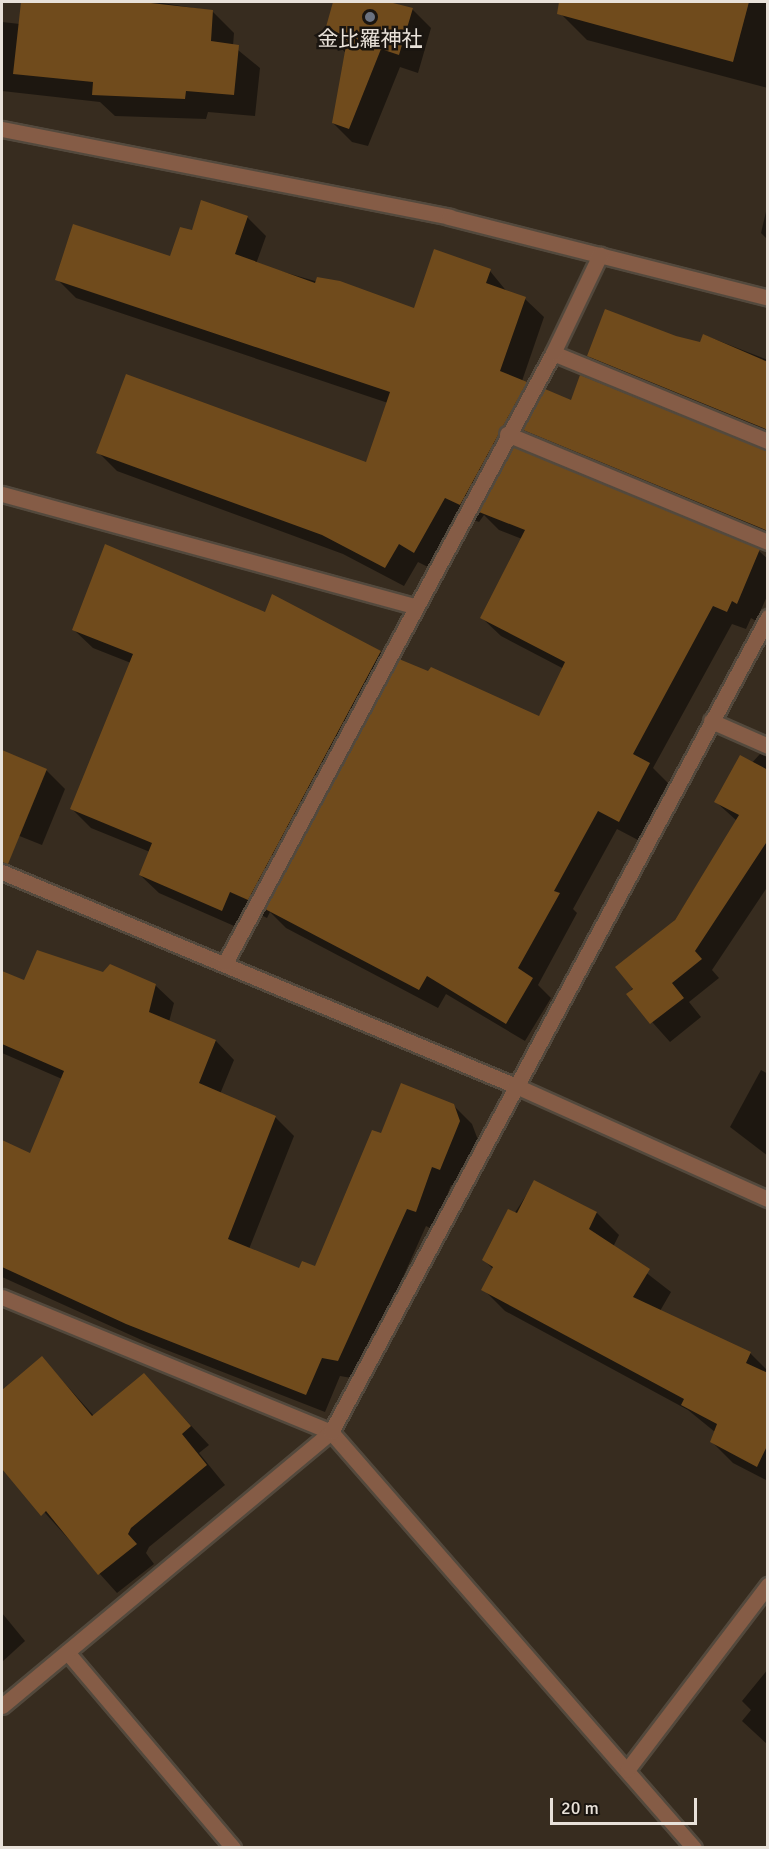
<!DOCTYPE html>
<meta charset="utf-8">
<style>
body{margin:0}
#map{position:relative;width:769px;height:1849px;overflow:hidden;background:#372c1f;font-family:Signika,"Noto Sans JP",sans-serif}
div>[style]{position:absolute}
.shadow>*{inset:0;background:#0007}
.building>*{inset:0;background:#704b1c}
.roads{filter:drop-shadow(2px 0 #53493d) drop-shadow(-2px 0 #53493d) drop-shadow(0 2px #53493d) drop-shadow(0 -2px #53493d)}
.minor>*{height:15px;margin:-7.5px;padding:0 7.5px;transform-origin:7.5px;border-radius:7.5px;background:#855c46}
.dots>*{width:16px;height:16px;translate:-50% -50%;box-sizing:border-box;border:3px solid #1a1510;border-radius:50%}
span{translate:-50% -50%;white-space:nowrap;text-align:center;line-height:1.15;-webkit-text-stroke:5px #1a1510;paint-order:stroke}
.poi-label{font-size:21px;color:#e8e1d9}
.frame{position:absolute;inset:0;border:3px solid #e8e1d9;pointer-events:none}
.scale{position:absolute;left:550px;top:1798px;width:147px;height:27px;box-sizing:border-box;border:3px solid #e8e1d9;border-top:0;padding-left:8px;font-size:18px;line-height:21px;white-space:nowrap;color:#e8e1d9;-webkit-text-stroke:4px #1a1510;paint-order:stroke}
</style>
<div id="map">
<div class="shadow">
<div style="clip-path:polygon(22px 2px,156px 2px,212px 11px,234px 33px,233px 46px,260px 68px,255px 116px,208px 112px,206px 119px,115px 116px,100px 102px,2px 91px,2px 22px,20px 24px)"></div>
<div style="clip-path:polygon(334px 2px,379px 2px,412px 9px,431px 28px,418px 73px,400px 67px,368px 146px,352px 142px,333px 123px,346px 53px,326px 34px)"></div>
<div style="clip-path:polygon(565px 2px,768px 2px,768px 88px,587px 40px,561px 14px)"></div>
<div style="clip-path:polygon(768px 203px,768px 240px,761px 233px)"></div>
<div style="clip-path:polygon(247px 217px,266px 236px,256px 264px,415px 310px,490px 271px,508px 293px,525px 299px,544px 317px,522px 381px,541px 398px,768px 450px,768px 540px,543px 448px,528px 433px,518px 451px,759px 551px,768px 559px,768px 594px,756px 621px,751px 618px,746px 629px,732px 624px,653px 768px,668px 783px,638px 840px,617px 829px,573px 909px,577px 913px,538px 985px,551px 998px,525px 1041px,446px 994px,438px 1008px,286px 928px,270px 912px,267px 918px,249px 909px,241px 929px,159px 893px,140px 875px,150px 852px,91px 828px,72px 809px,131px 663px,93px 648px,74px 630px,265px 614px,273px 597px,381px 653px,396px 668px,540px 718px,564px 669px,501px 636px,482px 618px,522px 539px,499px 530px,484px 515px,479px 522px,464px 516px,434px 570px,418px 562px,404px 586px,343px 554px,117px 471px,98px 452px,366px 464px,388px 403px,76px 298px,57px 279px,171px 258px,193px 232px)"></div>
<div style="clip-path:polygon(704px 335px,768px 360px,768px 440px,608px 375px,589px 356px,675px 338px,701px 343px)"></div>
<div style="clip-path:polygon(2px 752px,46px 770px,65px 789px,42px 845px,2px 829px)"></div>
<div style="clip-path:polygon(760px 754px,768px 757px,768px 886px,712px 970px,719px 978px,689px 1002px,701px 1017px,670px 1042px,628px 995px,737px 821px,716px 802px)"></div>
<div style="clip-path:polygon(2px 973px,25px 982px,104px 974px,155px 985px,174px 1003px,169px 1022px,216px 1041px,234px 1060px,220px 1094px,275px 1117px,294px 1136px,249px 1249px,300px 1270px,315px 1268px,382px 1135px,453px 1105px,472px 1124px,478px 1140px,458px 1188px,451px 1185px,434px 1230px,426px 1226px,357px 1379px,340px 1376px,325px 1412px,146px 1342px,2px 1277px,2px 1142px,31px 1155px,62px 1079px,2px 1053px)"></div>
<div style="clip-path:polygon(761px 1070px,768px 1074px,768px 1156px,730px 1127px)"></div>
<div style="clip-path:polygon(535px 1182px,597px 1213px,619px 1235px,613px 1247px,671px 1292px,660px 1311px,750px 1353px,768px 1371px,768px 1481px,733px 1463px,711px 1441px,715px 1432px,688px 1410px,505px 1311px,483px 1289px,494px 1270px,484px 1260px)"></div>
<div style="clip-path:polygon(42px 1358px,94px 1416px,144px 1375px,209px 1445px,199px 1453px,225px 1485px,149px 1547px,146px 1553px,154px 1564px,117px 1593px,2px 1465px,2px 1392px)"></div>
<div style="clip-path:polygon(2px 1613px,25px 1641px,2px 1662px)"></div>
<div style="clip-path:polygon(768px 1669px,768px 1745px,742px 1721px,751px 1710px,742px 1701px)"></div>
</div>
<div class="building">
<div style="clip-path:polygon(21px 2px,142px 2px,213px 10px,211px 41px,239px 45px,234px 95px,186px 91px,185px 99px,92px 95px,93px 82px,13px 74px)"></div>
<div style="clip-path:polygon(333px 2px,389px 2px,413px 8px,399px 55px,381px 49px,349px 129px,332px 123px,347px 40px,324px 34px)"></div>
<div style="clip-path:polygon(559px 2px,749px 2px,733px 62px,557px 14px)"></div>
<div style="clip-path:polygon(201px 200px,248px 216px,235px 254px,315px 283px,317px 277px,340px 281px,414px 308px,434px 249px,491px 269px,486px 283px,526px 297px,500px 371px,527px 382px,460px 505px,445px 498px,414px 553px,399px 544px,385px 568px,322px 535px,96px 453px,126px 374px,366px 462px,390px 392px,55px 280px,73px 224px,170px 256px,180px 227px,192px 230px)"></div>
<div style="clip-path:polygon(605px 309px,676px 336px,700px 342px,703px 334px,768px 362px,768px 430px,587px 356px)"></div>
<div style="clip-path:polygon(580px 375px,768px 451px,768px 531px,523px 430px,545px 389px,571px 400px)"></div>
<div style="clip-path:polygon(513px 447px,760px 549px,737px 604px,732px 601px,727px 612px,713px 606px,633px 754px,650px 763px,619px 822px,598px 811px,554px 891px,560px 893px,518px 968px,533px 978px,506px 1024px,427px 976px,419px 990px,265px 909px,399px 659px,428px 671px,431px 667px,539px 716px,565px 662px,480px 618px,525px 530px,479px 512px)"></div>
<div style="clip-path:polygon(105px 544px,265px 612px,272px 594px,381px 651px,248px 900px,230px 892px,222px 911px,139px 875px,152px 843px,70px 809px,133px 654px,72px 630px)"></div>
<div style="clip-path:polygon(2px 750px,47px 769px,8px 864px,2px 862px)"></div>
<div style="clip-path:polygon(740px 755px,768px 770px,768px 840px,695px 951px,702px 959px,672px 983px,684px 998px,650px 1024px,626px 994px,633px 989px,615px 967px,675px 920px,739px 815px,714px 802px)"></div>
<div style="clip-path:polygon(37px 950px,103px 972px,110px 964px,156px 984px,149px 1012px,216px 1040px,199px 1083px,276px 1116px,228px 1239px,299px 1268px,302px 1261px,315px 1266px,372px 1130px,381px 1133px,401px 1083px,454px 1104px,460px 1121px,440px 1170px,432px 1167px,416px 1212px,407px 1209px,338px 1361px,322px 1358px,306px 1395px,126px 1324px,2px 1267px,2px 1140px,30px 1153px,64px 1071px,2px 1044px,2px 971px,24px 980px)"></div>
<div style="clip-path:polygon(534px 1180px,597px 1212px,589px 1229px,650px 1269px,633px 1297px,751px 1352px,746px 1363px,768px 1373px,768px 1444px,757px 1467px,710px 1442px,717px 1424px,681px 1405px,684px 1399px,481px 1290px,493px 1267px,482px 1260px,508px 1209px,517px 1213px)"></div>
<div style="clip-path:polygon(42px 1356px,92px 1416px,144px 1373px,191px 1426px,182px 1434px,207px 1465px,131px 1528px,128px 1534px,137px 1544px,98px 1575px,46px 1511px,41px 1516px,2px 1469px,2px 1390px)"></div>
</div>
<div class="roads">
<div class="minor">
<div style="left:2px;top:129px;width:456px;rotate:11.1deg"></div>
<div style="left:449px;top:217px;width:329px;rotate:14.2deg"></div>
<div style="left:553px;top:353px;width:232px;rotate:22.3deg"></div>
<div style="left:507px;top:434px;width:282px;rotate:22.5deg"></div>
<div style="left:2px;top:494px;width:428px;rotate:15.2deg"></div>
<div style="left:711px;top:721px;width:62px;rotate:23.7deg"></div>
<div style="left:2px;top:872px;width:557px;rotate:22.6deg"></div>
<div style="left:516px;top:1086px;width:276px;rotate:24.2deg"></div>
<div style="left:225px;top:963px;width:693px;rotate:-61.73deg"></div>
<div style="left:553px;top:353px;width:109px;rotate:-64.4deg"></div>
<div style="left:2px;top:1297px;width:356px;rotate:22.3deg"></div>
<div style="left:331px;top:1432px;width:552px;rotate:48.89deg"></div>
<div style="left:67px;top:1652px;width:257px;rotate:49.7deg"></div>
<div style="left:2px;top:1706px;width:428px;rotate:-39.8deg"></div>
<div style="left:331px;top:1432px;width:925px;rotate:-61.8deg"></div>
<div style="left:627px;top:1770px;width:233px;rotate:-52.7deg"></div>
</div>
</div>
<div class="dots">
<div style="left:370px;top:17px;background:#6b7280"></div>
</div>
<div class="poi-label">
<span style="left:370px;top:39px">金比羅神社</span>
</div>
<div class="frame"></div>
<div class="scale">20 m</div>
</div>
